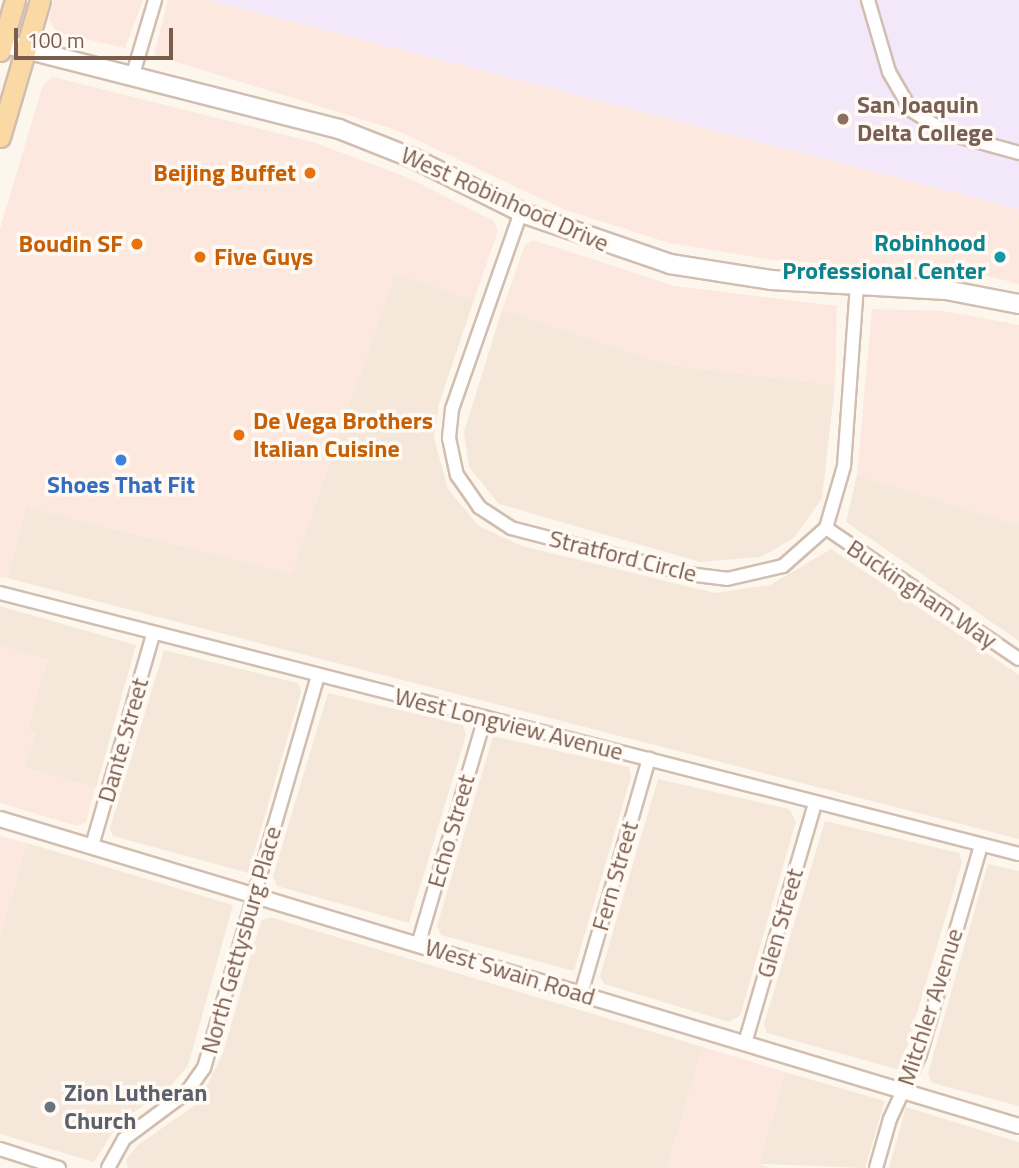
<!DOCTYPE html>
<style>
body{margin:0}
#map{position:relative;width:1019px;height:1168px;overflow:hidden;background:#fdf6ec;font-family:"Titillium Web",sans-serif}
div>[style]{position:absolute}
.residential>*{inset:0;background:#f5e8da}
.commercial>*{inset:0;background:#fde8e0}
.education>*{inset:0;background:#f3e8fa}
.roads{filter:drop-shadow(2px 0 #d1beb0) drop-shadow(-2px 0 #d1beb0) drop-shadow(0 2px #d1beb0) drop-shadow(0 -2px #d1beb0)}
.minor>*{height:12px;margin:-6px;padding:0 6px;transform-origin:6px;border-radius:6px;background:#fff}
.tertiary>*{height:14px;margin:-7px;padding:0 7px;transform-origin:7px;border-radius:7px;background:#fff}
.secondary>*{height:18px;margin:-9px;padding:0 9px;transform-origin:9px;border-radius:9px;background:#fff}
.primary>*{height:19px;margin:-9.5px;padding:0 9.5px;transform-origin:9.5px;border-radius:9.5px;background:#fbd9a5}
.dots>*{width:19px;height:19px;translate:-50% -50%;box-sizing:border-box;border:4px solid #fffaf3;border-radius:50%}
span{translate:-50% -50%;white-space:nowrap;text-align:center;line-height:1.15;-webkit-text-stroke:7px #fffaf3;paint-order:stroke}
.education-label{font-size:24px;color:#785e54;font-weight:700}
.left{translate:0 -50%;text-align:left}
.food-label{font-size:24px;color:#c56008;font-weight:700}
.right{translate:-100% -50%;text-align:right}
.street-label{font-size:24px;color:#7a5c4d}
.culture-label{font-size:24px;color:#0d838f;font-weight:700}
.shop-label{font-size:24px;color:#366cbe;font-weight:700}
.worship-label{font-size:24px;color:#5b616d;font-weight:700}
.scale{position:absolute;left:14px;top:28px;width:159px;height:32px;box-sizing:border-box;border:4px solid #7a5c4d;border-top:0;padding-left:9px;font-size:21px;line-height:24px;white-space:nowrap;color:#7a5c4d;-webkit-text-stroke:5px #fffaf3;paint-order:stroke}
</style>
<div id="map">
<div class="residential">
<div style="clip-path:polygon(395px 273px,474px 300px,439px 404px,434px 438px,448px 489px,479px 526px,522px 546px,715px 593px,770px 585px,831px 549px,1019px 675px,1019px 839px,7px 578px,26px 506px,291px 574px)"></div>
<div style="clip-path:polygon(502px 310px,665px 364px,835px 385px,822px 498px,794px 538px,761px 557px,700px 562px,499px 504px,469px 467px,464px 432px)"></div>
<div style="clip-path:polygon(857px 475px,1019px 525px,1019px 641px,846px 522px)"></div>
<div style="clip-path:polygon(0 606px,136px 645px,96px 788px,25px 768px,35px 733px,27px 730px,47px 660px,0 646px)"></div>
<div style="clip-path:polygon(164px 650px,298px 683px,301px 692px,248px 873px,113px 836px,110px 828px)"></div>
<div style="clip-path:polygon(328px 693px,463px 725px,466px 735px,409px 923px,277px 886px,273px 876px)"></div>
<div style="clip-path:polygon(493px 736px,629px 767px,631px 777px,574px 971px,441px 935px,437px 926px)"></div>
<div style="clip-path:polygon(658px 779px,789px 809px,796px 821px,740px 1016px,729px 1022px,604px 984px,600px 976px)"></div>
<div style="clip-path:polygon(825px 821px,959px 853px,962px 862px,900px 1070px,767px 1033px,764px 1024px)"></div>
<div style="clip-path:polygon(27px 843px,233px 905px,188px 1066px,167px 1090px,120px 1121px,94px 1162px,0 1134px,0 936px)"></div>
<div style="clip-path:polygon(988px 864px,1019px 871px,1019px 1106px,932px 1083px,928px 1073px)"></div>
<div style="clip-path:polygon(270px 917px,703px 1047px,667px 1168px,128px 1168px,126px 1159px,138px 1145px,198px 1103px,223px 1053px,261px 921px)"></div>
<div style="clip-path:polygon(785px 1072px,885px 1101px,865px 1168px,759px 1164px)"></div>
<div style="clip-path:polygon(906px 1107px,1019px 1142px,1019px 1168px,889px 1168px)"></div>
</div>
<div class="commercial">
<div style="clip-path:polygon(54px 0,143px 0,125px 48px,56px 32px,49px 19px)"></div>
<div style="clip-path:polygon(168px 0,209px 0,1019px 209px,1019px 284px,980px 274px,774px 260px,669px 243px,563px 209px,396px 130px,154px 55px)"></div>
<div style="clip-path:polygon(53px 77px,313px 142px,409px 178px,494px 221px,498px 231px,474px 300px,395px 274px,291px 574px,26px 506px,7px 578px,0 577px,0 229px,43px 85px)"></div>
<div style="clip-path:polygon(533px 240px,675px 286px,837px 306px,835px 385px,665px 364px,502px 310px,525px 245px)"></div>
<div style="clip-path:polygon(872px 309px,944px 311px,1019px 325px,1019px 525px,857px 475px)"></div>
<div style="clip-path:polygon(0 646px,47px 660px,27px 730px,36px 733px,25px 768px,95px 788px,86px 822px,77px 826px,0 803px)"></div>
<div style="clip-path:polygon(0 836px,27px 843px,0 936px)"></div>
<div style="clip-path:polygon(703px 1047px,785px 1072px,759px 1164px,770px 1168px,667px 1168px)"></div>
</div>
<div class="education">
<div style="clip-path:polygon(209px 0,1019px 0,1019px 209px,317px 28px)"></div>
</div>
<div class="roads">
<div class="minor">
<div style="left:868px;top:0;width:75px;rotate:73.7deg"></div>
<div style="left:889px;top:72px;width:44px;rotate:59.9deg"></div>
<div style="left:911px;top:110px;width:43px;rotate:32.6deg"></div>
<div style="left:947px;top:133px;width:75px;rotate:15.5deg"></div>
<div style="left:133px;top:74px;width:77px;rotate:-73.4deg"></div>
<div style="left:521px;top:212px;width:209px;rotate:109.3deg"></div>
<div style="left:452px;top:409px;width:29px;rotate:96deg"></div>
<div style="left:449px;top:438px;width:38px;rotate:78deg"></div>
<div style="left:457px;top:475px;width:39px;rotate:55deg"></div>
<div style="left:479px;top:507px;width:38px;rotate:33deg"></div>
<div style="left:511px;top:528px;width:183px;rotate:14.6deg"></div>
<div style="left:688px;top:574px;width:39px;rotate:7deg"></div>
<div style="left:727px;top:579px;width:57px;rotate:-13.1deg"></div>
<div style="left:783px;top:566px;width:57px;rotate:-41.5deg"></div>
<div style="left:826px;top:528px;width:65px;rotate:-73.8deg"></div>
<div style="left:844px;top:466px;width:181px;rotate:-85.9deg"></div>
<div style="left:826px;top:528px;width:233px;rotate:34.2deg"></div>
<div style="left:0;top:593px;width:1052px;rotate:14.37deg"></div>
<div style="left:92px;top:846px;width:220px;rotate:-73.9deg"></div>
<div style="left:418px;top:945px;width:237px;rotate:-73.6deg"></div>
<div style="left:581px;top:994px;width:245px;rotate:-73.9deg"></div>
<div style="left:745px;top:1043px;width:250px;rotate:-73.7deg"></div>
<div style="left:0;top:1149px;width:62px;rotate:17.9deg"></div>
<div style="left:108px;top:1168px;width:33px;rotate:-61deg"></div>
<div style="left:124px;top:1139px;width:79px;rotate:-36.7deg"></div>
<div style="left:187px;top:1092px;width:29px;rotate:-55deg"></div>
<div style="left:204px;top:1068px;width:408px;rotate:-73.8deg"></div>
<div style="left:876px;top:1168px;width:51px;rotate:-74.1deg"></div>
<div style="left:890px;top:1119px;width:72px;rotate:-65.2deg"></div>
<div style="left:920px;top:1054px;width:218px;rotate:-73.7deg"></div>
</div>
<div class="tertiary">
<div style="left:0;top:819px;width:1064px;rotate:16.77deg"></div>
</div>
<div class="secondary">
<div style="left:2px;top:43px;width:348px;rotate:14.3deg"></div>
<div style="left:339px;top:129px;width:82px;rotate:21.5deg"></div>
<div style="left:415px;top:159px;width:123px;rotate:26.6deg"></div>
<div style="left:525px;top:214px;width:153px;rotate:19deg"></div>
<div style="left:670px;top:264px;width:102px;rotate:9deg"></div>
<div style="left:771px;top:280px;width:175px;rotate:3.3deg"></div>
<div style="left:946px;top:290px;width:74px;rotate:10.9deg"></div>
</div>
<div class="primary">
<div style="left:0;top:51px;width:53px;rotate:-73.6deg"></div>
<div style="left:0;top:137px;width:143px;rotate:-73.7deg"></div>
</div>
</div>
<div class="dots">
<div style="left:843px;top:119px;background:#8d6e63"></div>
<div style="left:310px;top:173px;background:#e8710a"></div>
<div style="left:137px;top:244px;background:#e8710a"></div>
<div style="left:200px;top:257px;background:#e8710a"></div>
<div style="left:1000px;top:257px;background:#0f9aa8"></div>
<div style="left:239px;top:435px;background:#e8710a"></div>
<div style="left:121px;top:460px;background:#3f7fe0"></div>
<div style="left:50px;top:1107px;background:#6b7280"></div>
</div>
<div class="education-label">
<span class="left" style="left:857px;top:119px">San Joaquin<br>Delta College</span>
</div>
<div class="food-label">
<span class="right" style="left:296px;top:173px">Beijing Buffet</span>
<span class="right" style="left:123px;top:244px">Boudin SF</span>
<span class="left" style="left:214px;top:257px">Five Guys</span>
<span class="left" style="left:253px;top:435px">De Vega Brothers<br>Italian Cuisine</span>
</div>
<div class="street-label">
<span style="left:505px;top:199px;rotate:24deg">West Robinhood Drive</span>
<span style="left:623px;top:556px;rotate:14deg">Stratford Circle</span>
<span style="left:922px;top:594px;rotate:34deg">Buckingham Way</span>
<span style="left:509px;top:724px;rotate:14deg">West Longview Avenue</span>
<span style="left:123px;top:740px;rotate:-74deg">Dante Street</span>
<span style="left:451px;top:831px;rotate:-74deg">Echo Street</span>
<span style="left:615px;top:876px;rotate:-74deg">Fern Street</span>
<span style="left:780px;top:923px;rotate:-74deg">Glen Street</span>
<span style="left:241px;top:940px;rotate:-74deg">North Gettysburg Place</span>
<span style="left:510px;top:972px;rotate:17deg">West Swain Road</span>
<span style="left:930px;top:1007px;rotate:-72deg">Mitchler Avenue</span>
</div>
<div class="culture-label">
<span class="right" style="left:986px;top:257px">Robinhood<br>Professional Center</span>
</div>
<div class="shop-label">
<span style="left:121px;top:485px">Shoes That Fit</span>
</div>
<div class="worship-label">
<span class="left" style="left:64px;top:1107px">Zion Lutheran<br>Church</span>
</div>
<div class="scale">100 m</div>
</div>
